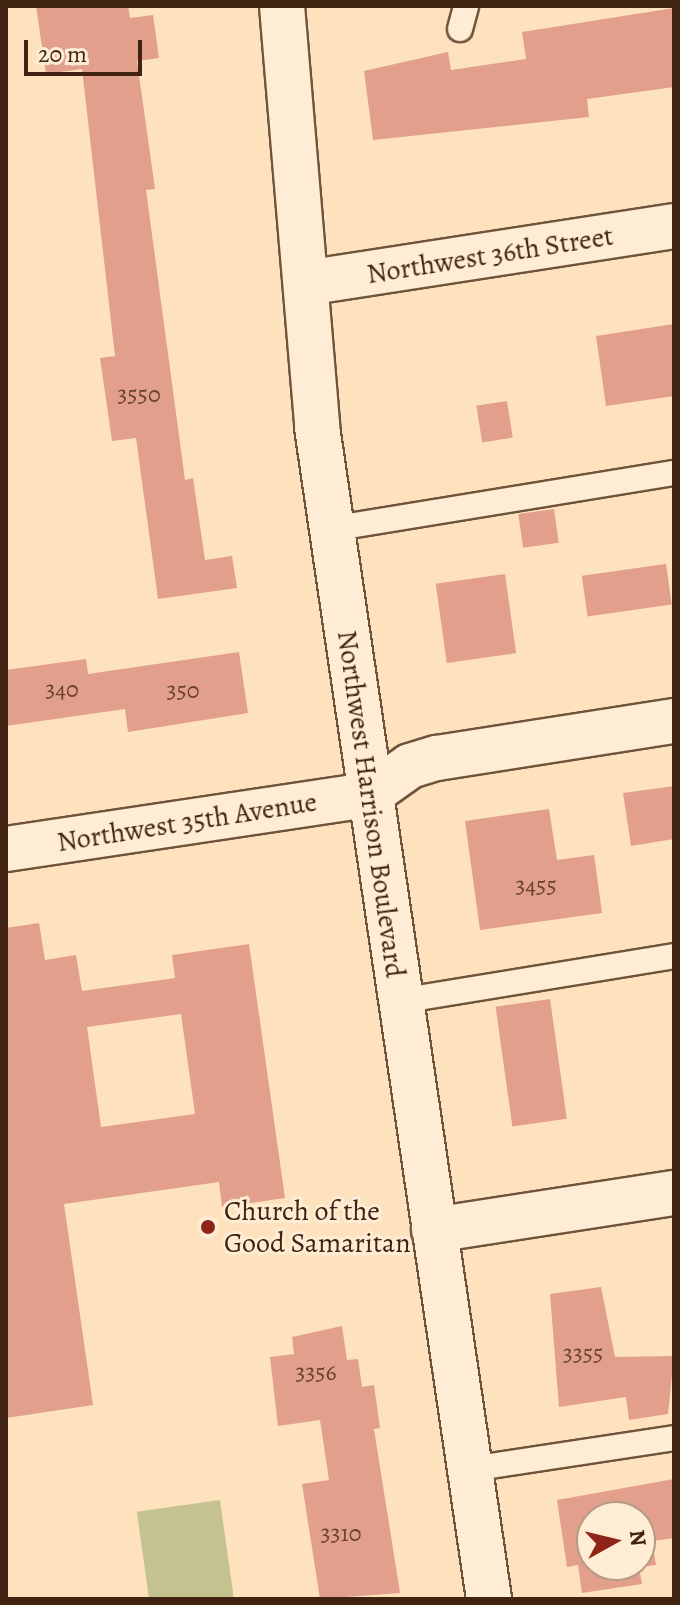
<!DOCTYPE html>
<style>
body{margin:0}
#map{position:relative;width:680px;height:1605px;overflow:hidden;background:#fde2bd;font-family:Alegreya,serif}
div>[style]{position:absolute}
.green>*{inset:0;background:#c4c28e;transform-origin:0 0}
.building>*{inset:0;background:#e29f8b;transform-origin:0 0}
.roads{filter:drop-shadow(2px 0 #6f543c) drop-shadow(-2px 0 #6f543c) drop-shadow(0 2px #6f543c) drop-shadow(0 -2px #6f543c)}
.lane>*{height:24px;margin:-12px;padding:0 12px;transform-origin:12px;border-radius:12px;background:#feecd4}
.street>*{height:44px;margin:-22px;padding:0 22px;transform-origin:22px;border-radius:22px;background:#feecd4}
.secondary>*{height:44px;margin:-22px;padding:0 22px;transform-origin:22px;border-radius:22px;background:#feecd4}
.dots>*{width:22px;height:22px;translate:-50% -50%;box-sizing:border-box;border:4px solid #feecd4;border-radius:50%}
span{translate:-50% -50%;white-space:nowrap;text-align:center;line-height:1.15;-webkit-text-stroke:6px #feecd4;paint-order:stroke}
.number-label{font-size:24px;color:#684330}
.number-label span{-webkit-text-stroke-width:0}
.street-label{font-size:28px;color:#402411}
.poi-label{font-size:28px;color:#402411}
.left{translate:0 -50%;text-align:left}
.frame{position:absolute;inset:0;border:8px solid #402411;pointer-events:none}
.north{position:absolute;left:576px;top:1501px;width:80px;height:80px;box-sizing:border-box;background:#feecd4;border:2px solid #b29c86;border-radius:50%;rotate:82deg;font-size:22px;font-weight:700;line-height:32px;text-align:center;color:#402411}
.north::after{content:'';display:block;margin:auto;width:28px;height:36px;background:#8f2418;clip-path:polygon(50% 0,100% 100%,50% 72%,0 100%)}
.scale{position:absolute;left:24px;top:40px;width:118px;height:36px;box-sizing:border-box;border:4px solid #402411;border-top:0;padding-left:10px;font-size:24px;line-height:28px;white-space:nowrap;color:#402411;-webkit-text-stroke:6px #feecd4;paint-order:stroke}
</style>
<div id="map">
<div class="green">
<div style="left:220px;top:1500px;width:100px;height:84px;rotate:82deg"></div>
</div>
<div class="building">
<div style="clip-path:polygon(36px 6px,128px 6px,130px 18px,153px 15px,159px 58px,137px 61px,155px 189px,146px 190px,185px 480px,193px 478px,205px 560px,232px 556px,237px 588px,158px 599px,136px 438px,112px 441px,100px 358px,115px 356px,82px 69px,46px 74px)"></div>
<div style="clip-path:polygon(674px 8px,674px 87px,587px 99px,589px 117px,373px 140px,364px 71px,448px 52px,451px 70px,526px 59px,522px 32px)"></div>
<div style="clip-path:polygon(674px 324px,674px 396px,606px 406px,596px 336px)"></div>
<div style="left:507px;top:401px;width:37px;height:31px;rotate:81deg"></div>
<div style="left:554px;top:509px;width:34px;height:36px;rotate:82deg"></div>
<div style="left:666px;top:564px;width:41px;height:85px;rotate:82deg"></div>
<div style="left:505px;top:574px;width:80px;height:70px;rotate:82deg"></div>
<div style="clip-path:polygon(239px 652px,248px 713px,128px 732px,125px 709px,6px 726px,6px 670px,86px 659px,88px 674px)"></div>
<div style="clip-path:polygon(674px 786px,674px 839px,631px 846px,623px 793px)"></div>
<div style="clip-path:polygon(549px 809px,557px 860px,594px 855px,602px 913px,480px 930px,465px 821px)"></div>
<div style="clip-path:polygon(evenodd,39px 923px,45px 960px,76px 955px,82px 991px,175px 978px,172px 955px,249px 944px,285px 1198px,222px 1207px,219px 1182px,64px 1204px,93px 1405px,6px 1418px,6px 928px,39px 923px,181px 1014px,195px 1114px,101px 1127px,87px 1027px,181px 1014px)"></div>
<div style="left:550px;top:999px;width:121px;height:55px;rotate:82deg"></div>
<div style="clip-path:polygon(601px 1287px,615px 1357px,674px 1356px,668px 1414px,629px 1420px,626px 1397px,559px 1407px,550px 1294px)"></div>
<div style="clip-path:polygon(342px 1326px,347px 1360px,358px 1359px,362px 1387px,374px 1385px,380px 1428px,374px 1429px,400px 1593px,320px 1599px,302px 1484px,329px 1480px,320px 1420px,278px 1426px,270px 1357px,294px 1354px,292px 1337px)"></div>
<div style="clip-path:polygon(evenodd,674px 1479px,674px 1538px,652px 1541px,656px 1565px,639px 1567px,642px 1584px,582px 1593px,578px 1565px,567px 1567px,557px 1500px,674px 1479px,592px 1517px,640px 1517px,640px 1565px,592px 1565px,592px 1517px)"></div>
</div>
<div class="roads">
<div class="lane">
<div style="left:460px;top:29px;width:24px;rotate:-75deg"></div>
<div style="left:331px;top:529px;width:348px;rotate:-9.3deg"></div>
<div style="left:400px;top:1001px;width:278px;rotate:-9.3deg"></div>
<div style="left:470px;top:1469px;width:206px;rotate:-8.6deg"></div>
</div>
<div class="street">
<div style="left:369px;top:795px;width:50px;rotate:-35.3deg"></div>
<div style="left:410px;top:766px;width:28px;rotate:-17deg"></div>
<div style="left:437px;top:758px;width:240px;rotate:-8.9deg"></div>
<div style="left:434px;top:1230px;width:243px;rotate:-8.8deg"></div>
</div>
<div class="secondary">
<div style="left:282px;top:6px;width:422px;rotate:85.2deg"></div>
<div style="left:317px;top:427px;width:1185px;rotate:81.65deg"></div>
<div style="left:306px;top:283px;width:372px;rotate:-8.8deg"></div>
<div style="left:6px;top:849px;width:367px;rotate:-8.5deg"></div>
</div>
</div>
<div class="dots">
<div style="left:208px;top:1227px;background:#8f2418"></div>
</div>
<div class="number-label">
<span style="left:139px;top:395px">3550</span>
<span style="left:62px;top:690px">340</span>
<span style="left:183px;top:691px">350</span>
<span style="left:536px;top:886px">3455</span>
<span style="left:583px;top:1354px">3355</span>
<span style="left:316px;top:1373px">3356</span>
<span style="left:341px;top:1534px">3310</span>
</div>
<div class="street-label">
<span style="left:490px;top:255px;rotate:-9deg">Northwest 36th Street</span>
<span style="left:371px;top:804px;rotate:82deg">Northwest Harrison Boulevard</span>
<span style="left:187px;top:822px;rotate:-9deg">Northwest 35th Avenue</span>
</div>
<div class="poi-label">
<span class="left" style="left:224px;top:1227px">Church of the<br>Good Samaritan</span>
</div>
<div class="frame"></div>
<div class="north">N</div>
<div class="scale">20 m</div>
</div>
